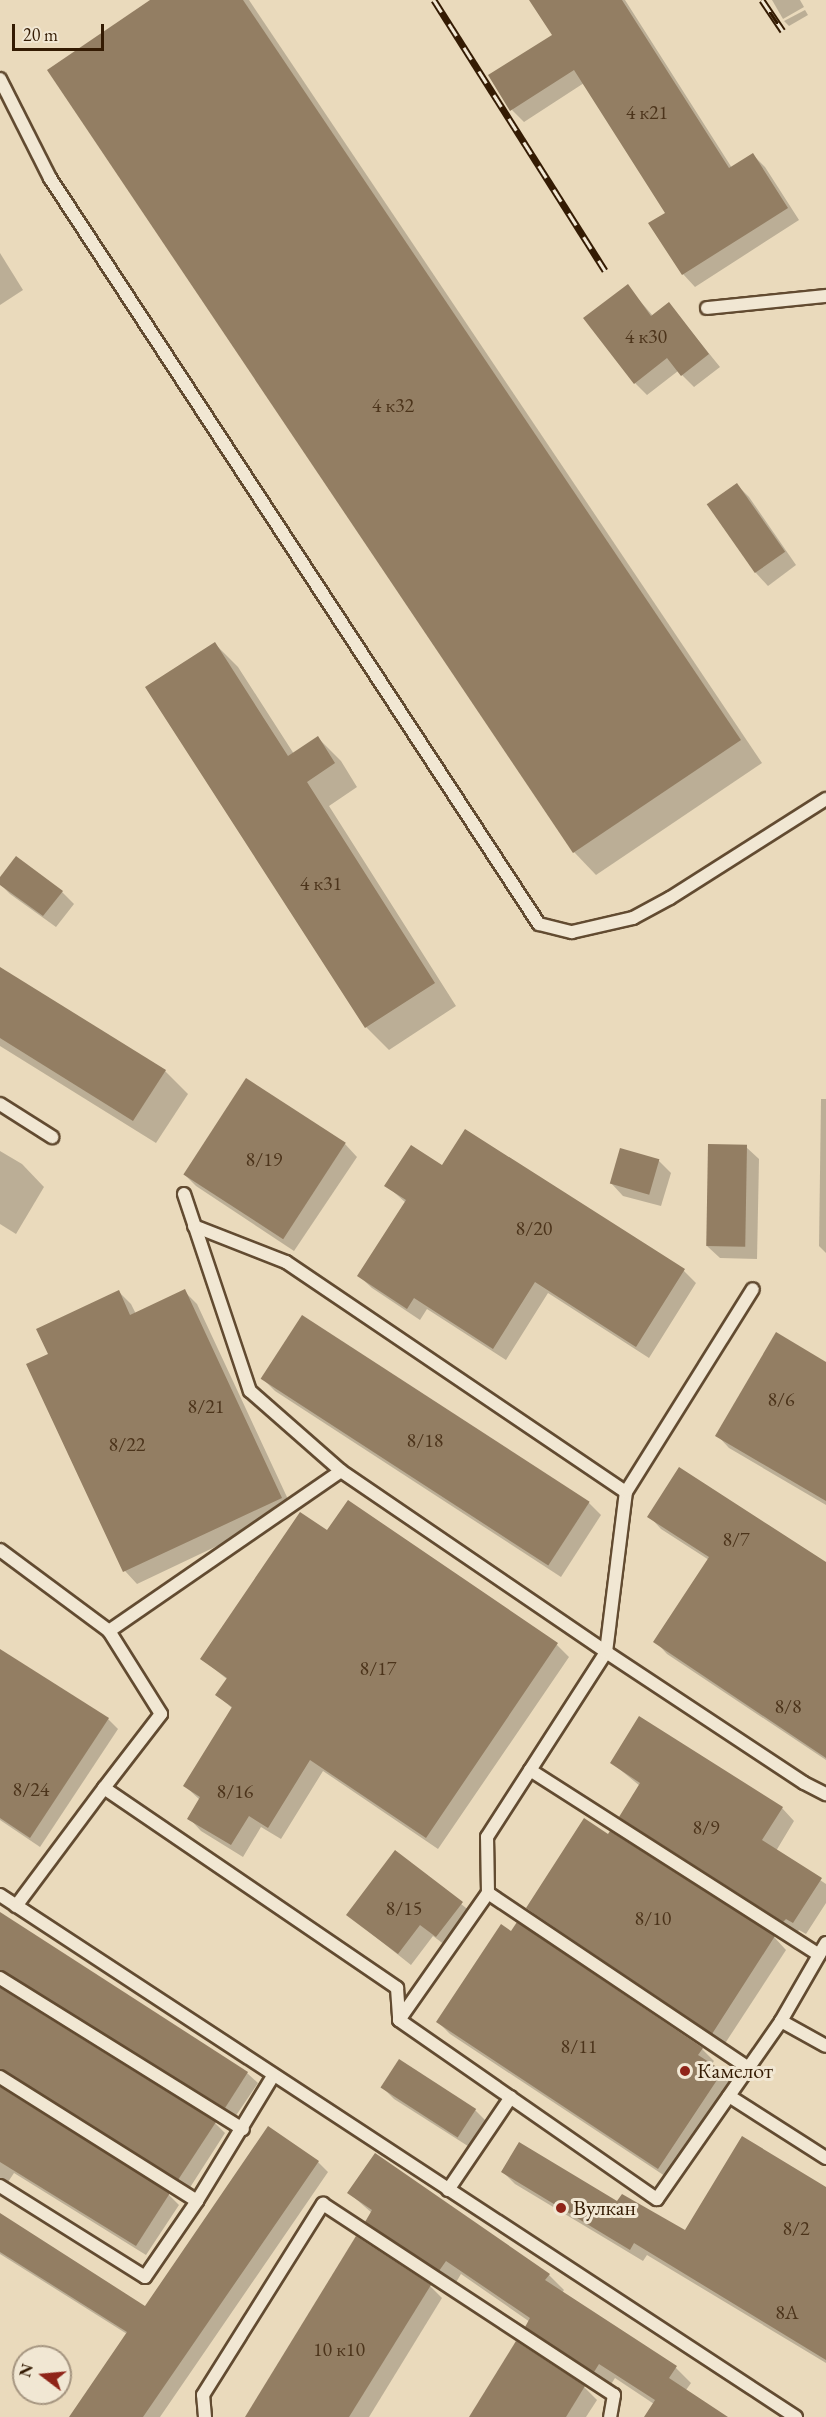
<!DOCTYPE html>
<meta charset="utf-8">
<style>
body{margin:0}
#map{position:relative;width:826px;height:2417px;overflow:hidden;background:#eadabc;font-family:"EB Garamond",serif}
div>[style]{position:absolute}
.shadow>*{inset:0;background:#0003}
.building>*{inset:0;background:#937e63;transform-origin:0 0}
.roads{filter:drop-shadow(2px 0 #624b31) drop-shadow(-2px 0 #624b31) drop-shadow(0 2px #624b31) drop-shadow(0 -2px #624b31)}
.service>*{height:12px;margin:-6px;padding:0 6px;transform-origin:6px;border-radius:6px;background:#f1e7d3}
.rail>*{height:7px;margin-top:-3.5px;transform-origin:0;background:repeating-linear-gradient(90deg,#f1e7d3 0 14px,#341b03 0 28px);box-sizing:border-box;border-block:2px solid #341b03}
.dots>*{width:16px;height:16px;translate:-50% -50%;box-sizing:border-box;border:3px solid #f1e7d3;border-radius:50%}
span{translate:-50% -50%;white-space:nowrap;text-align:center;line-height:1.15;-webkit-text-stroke:6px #f1e7d3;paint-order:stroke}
.number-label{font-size:20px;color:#4c341b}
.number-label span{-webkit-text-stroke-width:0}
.poi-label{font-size:22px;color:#341b03}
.left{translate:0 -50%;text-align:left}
.north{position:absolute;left:12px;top:2345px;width:60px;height:60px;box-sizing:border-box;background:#f1e7d3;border:2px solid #a59580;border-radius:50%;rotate:286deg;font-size:16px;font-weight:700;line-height:24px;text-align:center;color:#341b03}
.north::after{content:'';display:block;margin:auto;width:21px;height:27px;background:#8f2418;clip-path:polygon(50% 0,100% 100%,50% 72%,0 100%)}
.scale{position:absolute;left:12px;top:24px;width:92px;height:27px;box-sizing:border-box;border:3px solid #341b03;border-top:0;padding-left:8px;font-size:18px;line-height:21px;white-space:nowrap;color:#341b03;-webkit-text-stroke:4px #f1e7d3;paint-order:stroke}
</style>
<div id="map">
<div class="shadow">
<div style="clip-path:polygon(153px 0,249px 0,762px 763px,596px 875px,574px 852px)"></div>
<div style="clip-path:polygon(531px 0,625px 0,732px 168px,753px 155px,765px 167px,799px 220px,695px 287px,683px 274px,650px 223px,667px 213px,584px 83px,524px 122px,512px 110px,554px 36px)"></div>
<div style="clip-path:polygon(772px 0,800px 0,804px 7px,783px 19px)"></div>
<div style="clip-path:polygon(805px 10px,808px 15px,789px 26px,784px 21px)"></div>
<div style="clip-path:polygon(0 253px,23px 290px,0 305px)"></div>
<div style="clip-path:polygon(627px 286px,653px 316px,669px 304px,720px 367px,694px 387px,678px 371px,647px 395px,635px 383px)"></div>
<div style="clip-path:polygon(736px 484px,749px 497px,796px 565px,768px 586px,756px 573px,708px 505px)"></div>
<div style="clip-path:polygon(215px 644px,238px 667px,294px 754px,318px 738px,341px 761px,357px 787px,329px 806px,456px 1006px,389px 1050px,366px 1027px)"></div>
<div style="clip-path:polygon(0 879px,62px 892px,74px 904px,56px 927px,10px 894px,0 884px)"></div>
<div style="clip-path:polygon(0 969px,165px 1071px,188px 1094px,156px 1143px,0 1046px)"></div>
<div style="clip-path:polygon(821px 1099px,826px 1099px,826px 1253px,819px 1246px)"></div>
<div style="clip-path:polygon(345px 1144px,357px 1157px,294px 1251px,196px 1186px,184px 1174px)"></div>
<div style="clip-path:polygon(746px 1147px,759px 1159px,757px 1259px,720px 1258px,707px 1246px)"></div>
<div style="clip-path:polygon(0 1151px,22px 1164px,44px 1187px,16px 1234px,0 1224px)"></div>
<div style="clip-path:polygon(658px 1160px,671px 1173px,661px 1206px,623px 1196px,611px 1183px)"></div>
<div style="clip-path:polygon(443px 1167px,684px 1271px,696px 1283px,649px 1358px,548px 1293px,506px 1360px,427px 1309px,420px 1320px,372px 1288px,359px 1276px,406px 1203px,386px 1185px)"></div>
<div style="clip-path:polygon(184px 1291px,197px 1304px,293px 1510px,137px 1584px,125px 1571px,28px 1365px,50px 1355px,119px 1292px,131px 1304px,136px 1314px)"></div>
<div style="clip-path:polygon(826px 1364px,826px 1505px,729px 1448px,717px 1435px)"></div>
<div style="clip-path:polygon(263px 1379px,589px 1503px,601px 1515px,561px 1577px,275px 1391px)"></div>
<div style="clip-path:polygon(348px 1502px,557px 1645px,569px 1657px,438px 1849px,323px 1771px,281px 1839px,261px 1827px,243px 1857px,201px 1831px,189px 1818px,200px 1800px,185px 1786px,233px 1709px,217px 1695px,228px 1680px,202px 1659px,327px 1532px)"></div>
<div style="clip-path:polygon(649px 1516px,826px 1564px,826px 1760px,667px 1654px,655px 1641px,709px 1560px,661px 1529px)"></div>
<div style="clip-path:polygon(0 1651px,108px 1719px,118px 1729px,40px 1847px,0 1820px)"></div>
<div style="clip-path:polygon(640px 1718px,782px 1808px,794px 1821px,776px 1851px,826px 1884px,826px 1903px,806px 1934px,799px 1930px,796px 1934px,633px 1829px,621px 1817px,640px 1786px,612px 1763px)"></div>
<div style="clip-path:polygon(395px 1852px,475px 1915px,449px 1948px,433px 1936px,411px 1965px,348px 1915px)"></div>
<div style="clip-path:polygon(528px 1908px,774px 1937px,786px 1950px,724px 2045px,540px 1920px)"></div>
<div style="clip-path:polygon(0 1914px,247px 2073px,258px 2083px,235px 2117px,16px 1981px,7px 1980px,1px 1988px,215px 2123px,225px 2133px,189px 2189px,16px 2080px,7px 2079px,1px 2087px,169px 2195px,179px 2205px,146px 2255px,14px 2173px,0 2194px)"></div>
<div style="clip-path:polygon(438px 2022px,702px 2049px,714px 2061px,711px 2065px,734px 2084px,671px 2180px,450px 2034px)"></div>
<div style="clip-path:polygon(382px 2087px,475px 2110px,487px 2122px,471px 2148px,394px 2099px)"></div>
<div style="clip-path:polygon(318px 2162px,328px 2172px,160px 2417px,71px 2417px,127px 2334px,0 2254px,0 2215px,145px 2308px)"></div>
<div style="clip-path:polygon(503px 2172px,618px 2203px,685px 2232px,826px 2189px,826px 2363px,647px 2255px,643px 2261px,515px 2184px)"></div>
<div style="clip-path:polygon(349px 2193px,549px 2275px,564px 2290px,562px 2293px,676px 2368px,691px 2383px,686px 2390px,726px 2417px,646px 2417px,654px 2404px,615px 2378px,610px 2386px,542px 2342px,527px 2327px,530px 2322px,461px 2274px,455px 2284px,382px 2237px,367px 2222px,372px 2213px)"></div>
<div style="clip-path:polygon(430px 2286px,442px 2298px,369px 2417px,246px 2417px)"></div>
<div style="clip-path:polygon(517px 2343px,584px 2387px,597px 2400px,586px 2417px,471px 2417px)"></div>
</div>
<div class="building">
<div style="clip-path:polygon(150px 0,243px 0,741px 740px,573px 853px,47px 70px)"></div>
<div style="clip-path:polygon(529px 0,622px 0,729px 168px,753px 153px,788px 208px,682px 275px,648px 223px,665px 213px,574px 70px,510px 111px,488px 75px,552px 35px)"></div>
<div style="clip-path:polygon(628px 284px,651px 316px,669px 302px,709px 354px,681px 376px,667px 358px,634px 384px,583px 318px)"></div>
<div style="left:737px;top:483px;width:84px;height:37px;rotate:55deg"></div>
<div style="clip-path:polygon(215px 642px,288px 756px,318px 736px,335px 763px,307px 782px,435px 983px,365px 1028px,145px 687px)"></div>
<div style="clip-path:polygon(16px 856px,63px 891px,43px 916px,0 885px,0 877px)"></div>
<div style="clip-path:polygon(0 967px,166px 1070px,133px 1121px,0 1038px)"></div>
<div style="left:246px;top:1078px;width:119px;height:115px;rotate:33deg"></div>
<div style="clip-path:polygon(465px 1129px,685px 1269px,636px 1347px,535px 1282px,493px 1349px,414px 1298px,407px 1309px,357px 1276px,406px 1200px,384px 1186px,411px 1145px,442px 1165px)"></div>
<div style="left:708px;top:1144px;width:39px;height:102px;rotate:1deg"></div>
<div style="left:620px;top:1148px;width:41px;height:37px;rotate:16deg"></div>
<div style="clip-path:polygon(185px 1289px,282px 1498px,123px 1572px,26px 1364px,48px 1354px,36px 1329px,119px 1290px,130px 1315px)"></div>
<div style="left:302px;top:1315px;width:343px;height:76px;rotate:33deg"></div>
<div style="clip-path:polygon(776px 1332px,826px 1362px,826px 1501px,715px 1436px)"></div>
<div style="clip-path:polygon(679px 1467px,826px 1562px,826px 1758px,653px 1642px,709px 1557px,647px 1517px)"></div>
<div style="clip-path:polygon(348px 1500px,558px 1643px,426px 1838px,310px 1760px,268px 1828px,249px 1816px,231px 1845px,187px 1819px,200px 1797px,183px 1786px,232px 1707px,215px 1695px,227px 1678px,200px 1659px,300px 1512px,327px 1530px)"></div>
<div style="clip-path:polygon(0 1649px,109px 1718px,30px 1838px,0 1818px)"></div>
<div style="clip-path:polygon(639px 1716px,783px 1807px,762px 1840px,822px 1878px,793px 1923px,786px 1919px,783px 1922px,619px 1817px,640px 1783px,610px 1763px)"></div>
<div style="clip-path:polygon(584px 1818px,608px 1834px,610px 1831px,775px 1936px,712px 2034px,526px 1908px)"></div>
<div style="clip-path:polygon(395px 1850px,463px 1902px,436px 1937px,420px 1925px,398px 1954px,346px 1915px)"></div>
<div style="clip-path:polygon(0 1912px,248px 2072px,225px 2108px,0 1970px)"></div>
<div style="clip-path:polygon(517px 1922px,703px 2048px,698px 2055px,723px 2071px,658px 2169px,436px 2022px,501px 1924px,511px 1931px)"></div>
<div style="clip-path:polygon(0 1988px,216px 2122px,178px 2180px,0 2069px)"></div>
<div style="left:399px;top:2059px;width:92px;height:34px;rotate:33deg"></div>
<div style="clip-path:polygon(0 2087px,170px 2193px,136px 2246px,0 2162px)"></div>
<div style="clip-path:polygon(268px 2126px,319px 2161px,143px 2417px,69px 2417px,127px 2332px,0 2252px,0 2213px,145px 2306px)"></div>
<div style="clip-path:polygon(742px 2136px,826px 2187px,826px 2360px,634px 2243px,630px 2250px,501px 2172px,519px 2142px,617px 2201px,622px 2194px,685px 2230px)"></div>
<div style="clip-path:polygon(375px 2153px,550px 2274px,545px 2280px,677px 2366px,669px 2378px,728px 2417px,644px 2417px,655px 2400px,599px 2364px,594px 2372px,525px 2327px,530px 2318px,446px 2261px,439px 2271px,365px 2222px,372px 2210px,347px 2193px)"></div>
<div style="clip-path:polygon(356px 2236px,431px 2285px,349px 2417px,245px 2417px)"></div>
<div style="clip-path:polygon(516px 2341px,585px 2386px,566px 2417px,469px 2417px)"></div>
</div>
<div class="roads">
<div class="service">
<div style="left:0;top:79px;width:111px;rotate:63.2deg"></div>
<div style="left:50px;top:178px;width:892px;rotate:56.76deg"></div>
<div style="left:539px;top:924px;width:34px;rotate:14deg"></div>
<div style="left:572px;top:932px;width:63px;rotate:-12.9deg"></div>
<div style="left:633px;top:918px;width:42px;rotate:-28.4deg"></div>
<div style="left:670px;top:898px;width:185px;rotate:-32.4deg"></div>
<div style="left:707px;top:308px;width:120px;rotate:-5.8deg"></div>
<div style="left:0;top:1104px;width:62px;rotate:32.4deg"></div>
<div style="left:184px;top:1194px;width:208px;rotate:71.5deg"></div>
<div style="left:250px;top:1391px;width:121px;rotate:41.3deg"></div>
<div style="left:341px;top:1471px;width:321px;rotate:34.3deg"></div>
<div style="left:606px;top:1652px;width:237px;rotate:33.5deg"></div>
<div style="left:804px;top:1783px;width:25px;rotate:27deg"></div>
<div style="left:194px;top:1226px;width:99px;rotate:21.4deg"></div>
<div style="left:286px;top:1262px;width:410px;rotate:34.1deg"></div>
<div style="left:341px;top:1471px;width:282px;rotate:145.4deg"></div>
<div style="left:109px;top:1631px;width:98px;rotate:57.9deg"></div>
<div style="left:161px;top:1714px;width:93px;rotate:127.6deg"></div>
<div style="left:104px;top:1788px;width:355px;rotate:34.3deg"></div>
<div style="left:397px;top:1988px;width:32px;rotate:86deg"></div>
<div style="left:399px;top:2020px;width:314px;rotate:34.8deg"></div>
<div style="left:657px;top:2199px;width:217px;rotate:-55.1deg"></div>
<div style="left:781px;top:2021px;width:51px;rotate:29.1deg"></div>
<div style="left:0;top:1550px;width:136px;rotate:36.6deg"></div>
<div style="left:530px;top:1770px;width:343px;rotate:32.6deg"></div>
<div style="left:488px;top:1893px;width:313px;rotate:33.9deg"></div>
<div style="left:0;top:1895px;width:952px;rotate:33.26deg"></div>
<div style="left:16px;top:1906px;width:147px;rotate:-53.3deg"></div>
<div style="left:0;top:1978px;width:286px;rotate:31.9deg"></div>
<div style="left:399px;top:2020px;width:155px;rotate:-55deg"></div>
<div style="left:488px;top:1893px;width:56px;rotate:-91deg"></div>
<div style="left:487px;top:1837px;width:220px;rotate:-57.2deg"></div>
<div style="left:606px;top:1652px;width:161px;rotate:-82.9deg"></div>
<div style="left:626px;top:1492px;width:239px;rotate:-58deg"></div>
<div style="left:781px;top:2021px;width:90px;rotate:-60deg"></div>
<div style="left:0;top:2077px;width:233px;rotate:32.2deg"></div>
<div style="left:197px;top:2201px;width:146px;rotate:-58.7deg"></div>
<div style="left:729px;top:2096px;width:115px;rotate:32.6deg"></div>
<div style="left:0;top:2186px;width:171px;rotate:32.1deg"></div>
<div style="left:145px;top:2277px;width:92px;rotate:-55.6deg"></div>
<div style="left:448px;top:2190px;width:112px;rotate:-55.9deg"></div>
<div style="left:205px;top:2417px;width:22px;rotate:-95deg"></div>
<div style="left:203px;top:2395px;width:226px;rotate:-57.9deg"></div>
<div style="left:323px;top:2204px;width:348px;rotate:33.3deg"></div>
<div style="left:614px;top:2395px;width:22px;rotate:100deg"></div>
</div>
</div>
<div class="rail">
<div style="left:434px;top:0;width:320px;rotate:57.7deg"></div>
<div style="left:762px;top:0;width:37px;rotate:56deg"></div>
</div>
<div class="dots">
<div style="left:685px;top:2071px;background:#8f2418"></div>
<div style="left:561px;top:2208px;background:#8f2418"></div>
</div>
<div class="number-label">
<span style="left:647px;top:112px">4 к21</span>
<span style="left:646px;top:336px">4 к30</span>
<span style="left:393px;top:405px">4 к32</span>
<span style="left:321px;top:883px">4 к31</span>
<span style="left:264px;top:1159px">8/19</span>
<span style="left:534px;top:1228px">8/20</span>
<span style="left:781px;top:1399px">8/6</span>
<span style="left:206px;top:1406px">8/21</span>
<span style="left:425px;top:1440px">8/18</span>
<span style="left:127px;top:1444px">8/22</span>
<span style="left:736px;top:1539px">8/7</span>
<span style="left:378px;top:1668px">8/17</span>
<span style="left:788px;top:1706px">8/8</span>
<span style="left:31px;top:1789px">8/24</span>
<span style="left:235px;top:1791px">8/16</span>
<span style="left:706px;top:1827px">8/9</span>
<span style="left:404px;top:1908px">8/15</span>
<span style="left:653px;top:1918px">8/10</span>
<span style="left:579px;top:2046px">8/11</span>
<span style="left:796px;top:2228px">8/2</span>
<span style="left:787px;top:2312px">8А</span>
<span style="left:339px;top:2349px">10 к10</span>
</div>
<div class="poi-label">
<span class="left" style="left:697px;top:2071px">Камелот</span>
<span class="left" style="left:573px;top:2208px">Вулкан</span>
</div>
<div class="north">N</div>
<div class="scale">20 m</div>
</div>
